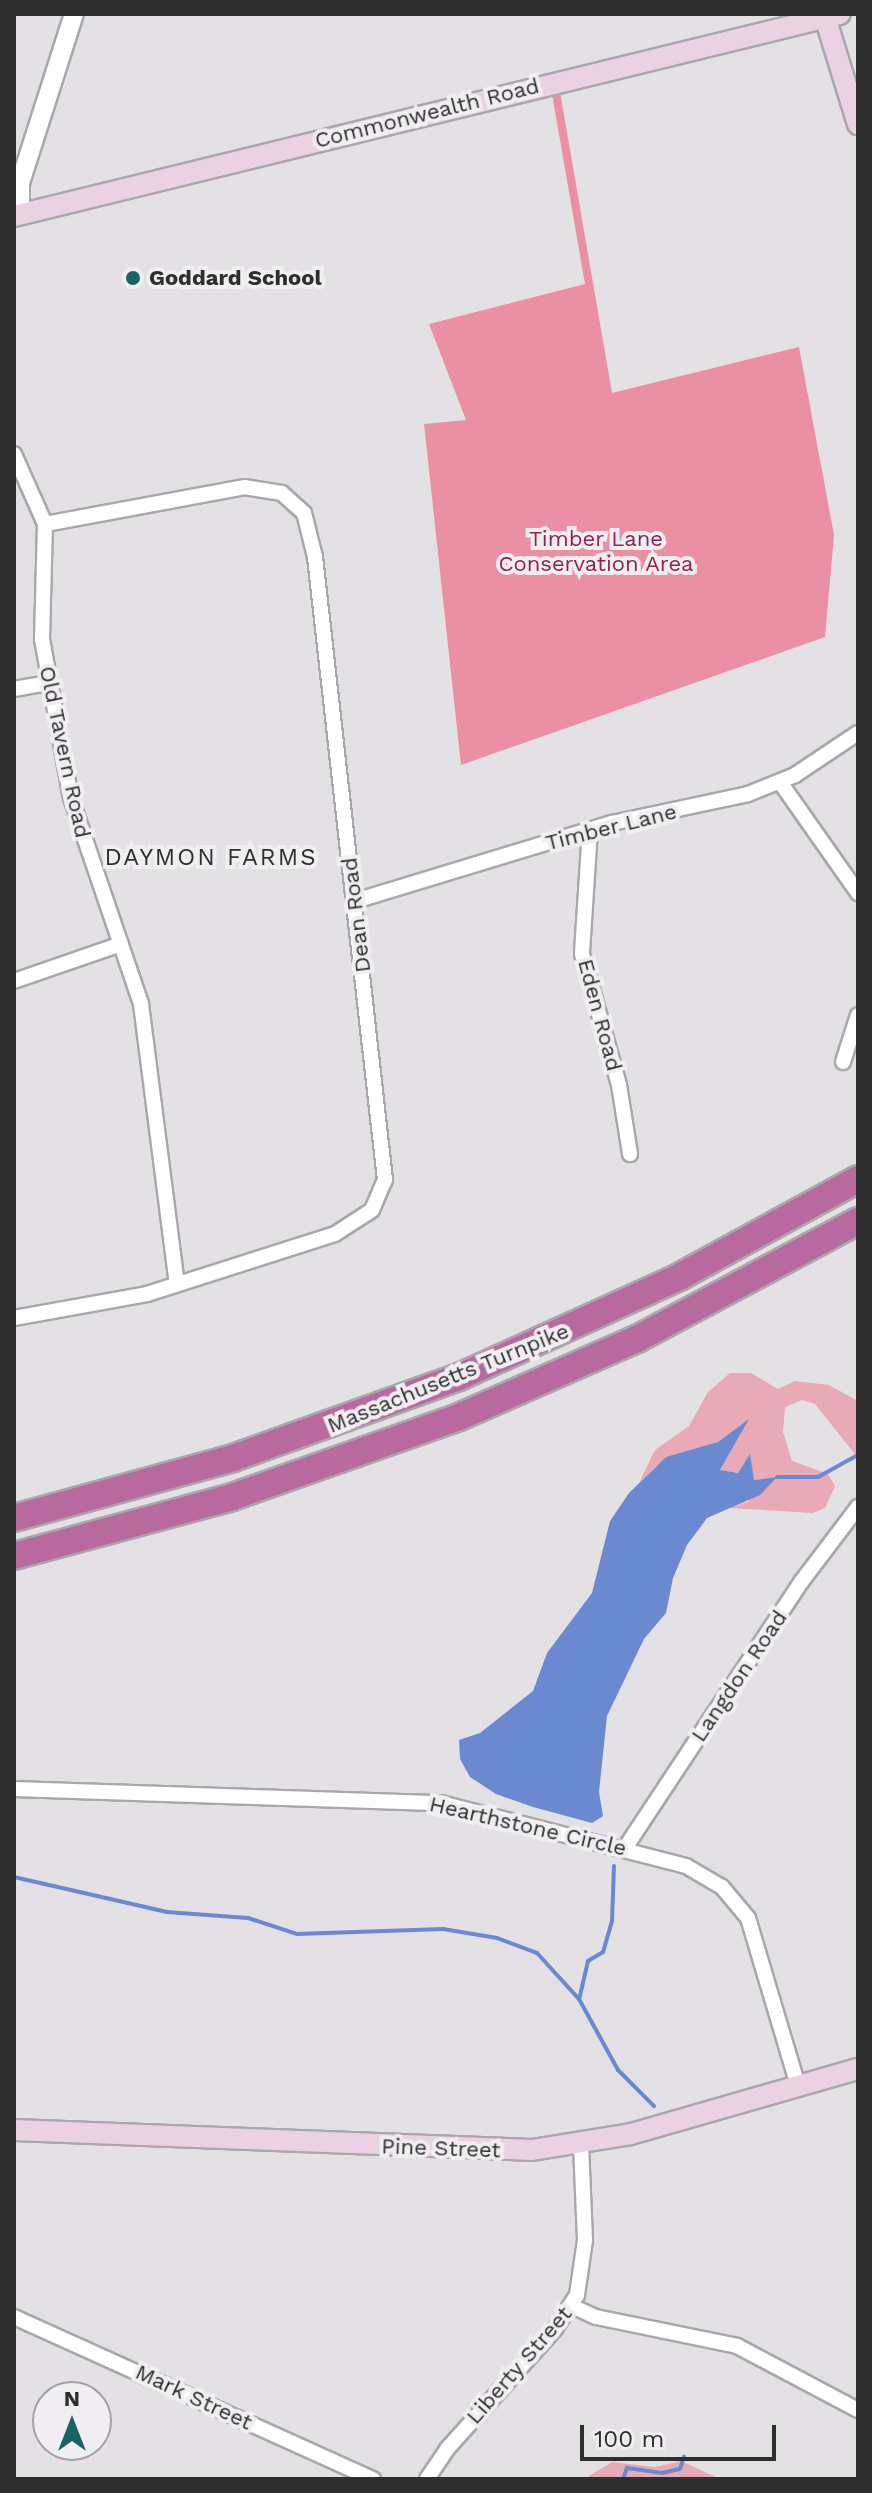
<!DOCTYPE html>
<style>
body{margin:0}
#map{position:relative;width:872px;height:2493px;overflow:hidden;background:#e4e1e5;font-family:"Work Sans",sans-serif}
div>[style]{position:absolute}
.green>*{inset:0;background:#e7aab6}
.forest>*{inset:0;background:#eb8fa4}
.water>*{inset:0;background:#6b89d0}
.stream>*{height:4px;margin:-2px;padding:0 2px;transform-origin:2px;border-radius:2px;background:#6b89d0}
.roads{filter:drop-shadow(2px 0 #aaa7ac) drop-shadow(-2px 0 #aaa7ac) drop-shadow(0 2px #aaa7ac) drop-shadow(0 -2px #aaa7ac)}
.minor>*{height:14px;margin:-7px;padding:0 7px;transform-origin:7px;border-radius:7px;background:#fff}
.tertiary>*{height:18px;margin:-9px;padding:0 9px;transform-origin:9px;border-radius:9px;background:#fff}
.secondary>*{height:20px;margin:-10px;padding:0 10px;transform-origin:10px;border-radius:10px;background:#ead2e2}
.motorway>*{height:26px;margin:-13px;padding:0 13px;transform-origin:13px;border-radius:13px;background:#b86a9e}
.dots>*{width:22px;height:22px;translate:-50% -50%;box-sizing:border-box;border:4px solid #f1eef2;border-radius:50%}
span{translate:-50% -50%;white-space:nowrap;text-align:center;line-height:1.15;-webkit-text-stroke:8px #f1eef2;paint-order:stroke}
.street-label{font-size:22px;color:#2f2e2f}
.poi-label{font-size:22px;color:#2f2e2f;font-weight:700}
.left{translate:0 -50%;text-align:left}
.park-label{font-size:22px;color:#8d2346}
.neighbourhood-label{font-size:24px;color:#2f2e2f;letter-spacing:2px}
.frame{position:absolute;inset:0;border:16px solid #2f2e2f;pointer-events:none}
.north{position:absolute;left:32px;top:2381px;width:80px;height:80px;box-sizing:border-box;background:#f1eef2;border:2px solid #a3a1a4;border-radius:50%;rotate:0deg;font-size:22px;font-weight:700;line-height:32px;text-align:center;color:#2f2e2f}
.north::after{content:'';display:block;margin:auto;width:28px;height:36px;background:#166562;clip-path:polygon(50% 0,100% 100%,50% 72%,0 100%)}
.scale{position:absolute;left:580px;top:2425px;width:196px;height:36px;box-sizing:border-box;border:4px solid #2f2e2f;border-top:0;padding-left:10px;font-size:24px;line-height:28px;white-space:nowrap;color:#2f2e2f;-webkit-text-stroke:6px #f1eef2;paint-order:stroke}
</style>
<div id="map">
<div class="green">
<div style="clip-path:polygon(730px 1373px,751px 1373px,778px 1389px,795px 1381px,829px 1385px,858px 1401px,858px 1458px,815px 1404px,802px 1400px,785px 1407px,783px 1432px,792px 1461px,828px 1474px,835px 1486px,825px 1508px,813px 1513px,729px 1508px,747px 1502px,775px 1478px,754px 1480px,749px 1456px,738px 1473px,720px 1470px,748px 1420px,718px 1442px,656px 1466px,639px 1483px,655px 1450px,689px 1426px,708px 1392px)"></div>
<div style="clip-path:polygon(681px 2461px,720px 2479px,584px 2479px,612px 2462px,655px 2467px)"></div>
</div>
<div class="forest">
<div style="clip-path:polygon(560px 92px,612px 393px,799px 347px,834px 535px,825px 637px,461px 765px,424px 424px,466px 420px,429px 324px,585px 284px,552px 94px)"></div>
</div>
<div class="water">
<div style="clip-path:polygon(749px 1419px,720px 1470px,738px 1473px,750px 1454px,754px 1480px,777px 1477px,760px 1495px,707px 1518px,687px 1545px,673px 1578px,666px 1613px,644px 1639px,607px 1716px,599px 1792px,603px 1816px,592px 1823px,533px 1807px,496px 1794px,470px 1777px,460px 1759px,459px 1740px,480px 1733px,533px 1691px,547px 1653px,592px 1593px,610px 1521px,629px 1493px,666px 1457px,718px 1442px)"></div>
</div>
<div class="stream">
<div style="left:777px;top:1477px;width:41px"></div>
<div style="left:818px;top:1477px;width:46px;rotate:-28.8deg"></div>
<div style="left:614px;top:1866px;width:55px;rotate:92.1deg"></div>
<div style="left:612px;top:1921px;width:32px;rotate:106deg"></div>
<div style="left:603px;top:1952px;width:17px;rotate:149deg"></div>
<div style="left:588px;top:1961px;width:39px;rotate:103deg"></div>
<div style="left:579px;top:1999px;width:81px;rotate:61.2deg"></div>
<div style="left:618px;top:2070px;width:51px;rotate:45deg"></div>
<div style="left:14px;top:1877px;width:157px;rotate:12.9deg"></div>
<div style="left:167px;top:1912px;width:81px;rotate:4.2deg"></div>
<div style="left:248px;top:1918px;width:52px;rotate:18.1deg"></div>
<div style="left:297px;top:1934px;width:146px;rotate:-2deg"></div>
<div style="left:443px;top:1929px;width:55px;rotate:9.5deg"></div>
<div style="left:497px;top:1938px;width:43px;rotate:20.6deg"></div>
<div style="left:537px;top:1953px;width:62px;rotate:47.6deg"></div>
<div style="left:623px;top:2479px;width:12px;rotate:-70deg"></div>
<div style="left:627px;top:2468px;width:35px;rotate:8deg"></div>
<div style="left:662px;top:2473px;width:18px;rotate:-13deg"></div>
<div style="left:680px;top:2469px;width:13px;rotate:-72deg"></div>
</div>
<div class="roads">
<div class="minor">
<div style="left:14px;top:454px;width:77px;rotate:66.1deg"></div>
<div style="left:45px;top:524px;width:115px;rotate:91.5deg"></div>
<div style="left:42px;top:639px;width:162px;rotate:79.7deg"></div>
<div style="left:71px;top:798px;width:218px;rotate:71.2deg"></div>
<div style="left:141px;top:1004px;width:282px;rotate:82.7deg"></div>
<div style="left:14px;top:689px;width:35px;rotate:-10deg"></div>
<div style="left:780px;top:782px;width:136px;rotate:54.9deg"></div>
<div style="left:590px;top:829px;width:125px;rotate:93.7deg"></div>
<div style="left:582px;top:954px;width:136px;rotate:74.2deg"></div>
<div style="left:619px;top:1085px;width:70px;rotate:80.9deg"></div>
<div style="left:355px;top:901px;width:269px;rotate:-16.9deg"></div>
<div style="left:612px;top:823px;width:139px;rotate:-12deg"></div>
<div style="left:748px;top:794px;width:51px;rotate:-22deg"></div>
<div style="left:795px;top:775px;width:76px;rotate:-33.7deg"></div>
<div style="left:14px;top:981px;width:113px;rotate:-19.1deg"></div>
<div style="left:843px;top:1062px;width:49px;rotate:-72.3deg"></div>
<div style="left:14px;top:1318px;width:135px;rotate:-10.2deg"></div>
<div style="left:147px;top:1294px;width:197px;rotate:-17.7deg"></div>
<div style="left:335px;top:1234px;width:44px;rotate:-33deg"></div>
<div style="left:372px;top:1210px;width:33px;rotate:-67deg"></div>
<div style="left:385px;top:1180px;width:627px;rotate:-96.41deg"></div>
<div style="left:315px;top:557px;width:45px;rotate:-104deg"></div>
<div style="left:304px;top:513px;width:30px;rotate:-138deg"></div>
<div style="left:282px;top:493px;width:37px;rotate:-171deg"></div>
<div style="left:245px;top:487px;width:203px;rotate:169.5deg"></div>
<div style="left:14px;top:1789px;width:427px;rotate:1.9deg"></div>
<div style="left:441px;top:1803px;width:253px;rotate:14.4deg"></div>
<div style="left:686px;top:1866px;width:42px;rotate:30.3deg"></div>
<div style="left:722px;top:1887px;width:40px;rotate:50deg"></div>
<div style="left:748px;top:1918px;width:175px;rotate:73.4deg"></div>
<div style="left:625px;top:1848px;width:320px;rotate:-56.5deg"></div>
<div style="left:802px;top:1581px;width:93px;rotate:-52.9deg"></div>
<div style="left:572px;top:2306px;width:26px;rotate:25deg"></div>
<div style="left:596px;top:2317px;width:144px;rotate:11.6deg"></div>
<div style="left:737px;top:2346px;width:137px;rotate:27.9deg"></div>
<div style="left:14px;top:2317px;width:394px;rotate:24.3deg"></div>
<div style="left:427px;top:2479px;width:36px;rotate:-56deg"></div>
<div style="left:447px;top:2449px;width:161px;rotate:-48deg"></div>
<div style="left:555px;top:2329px;width:40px;rotate:-57.1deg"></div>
<div style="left:577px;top:2295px;width:56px;rotate:-81.7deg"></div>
<div style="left:585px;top:2240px;width:95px;rotate:-92.4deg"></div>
</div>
<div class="tertiary">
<div style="left:20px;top:214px;width:31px;rotate:-90deg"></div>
<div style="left:20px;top:183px;width:177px;rotate:-72.3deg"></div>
</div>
<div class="secondary">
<div style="left:825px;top:17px;width:112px;rotate:72.9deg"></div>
<div style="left:14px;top:216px;width:850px;rotate:-13.74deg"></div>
<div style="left:14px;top:2130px;width:518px;rotate:2.21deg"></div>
<div style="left:532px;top:2150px;width:100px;rotate:-9.2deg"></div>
<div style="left:631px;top:2134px;width:236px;rotate:-16deg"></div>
</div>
<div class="motorway">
<div style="left:14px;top:1518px;width:227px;rotate:-15.3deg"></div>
<div style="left:233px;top:1458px;width:240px;rotate:-19.7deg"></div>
<div style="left:459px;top:1377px;width:242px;rotate:-24.4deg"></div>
<div style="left:679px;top:1277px;width:204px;rotate:-28.7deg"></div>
<div style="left:14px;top:1556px;width:226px;rotate:-15.1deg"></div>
<div style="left:232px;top:1497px;width:241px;rotate:-19.4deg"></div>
<div style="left:459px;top:1417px;width:194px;rotate:-23.7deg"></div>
<div style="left:637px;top:1339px;width:251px;rotate:-28.1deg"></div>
</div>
</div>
<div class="dots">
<div style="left:133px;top:278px;background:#166562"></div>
</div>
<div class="street-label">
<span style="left:427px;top:113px;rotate:-14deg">Commonwealth Road</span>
<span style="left:65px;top:752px;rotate:78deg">Old Tavern Road</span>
<span style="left:611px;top:827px;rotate:-14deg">Timber Lane</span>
<span style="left:356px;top:915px;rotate:-97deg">Dean Road</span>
<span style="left:600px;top:1015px;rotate:75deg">Eden Road</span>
<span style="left:448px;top:1378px;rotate:-22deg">Massachusetts Turnpike</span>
<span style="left:739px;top:1676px;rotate:-56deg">Langdon Road</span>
<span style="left:528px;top:1826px;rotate:13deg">Hearthstone Circle</span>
<span style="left:441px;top:2148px;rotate:2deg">Pine Street</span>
<span style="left:519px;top:2365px;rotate:-49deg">Liberty Street</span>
<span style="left:194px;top:2397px;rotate:25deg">Mark Street</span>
</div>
<div class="poi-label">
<span class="left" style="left:149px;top:278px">Goddard School</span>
</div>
<div class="park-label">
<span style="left:596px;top:551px">Timber Lane<br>Conservation Area</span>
</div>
<div class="neighbourhood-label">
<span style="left:211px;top:858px">DAYMON FARMS</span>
</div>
<div class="frame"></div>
<div class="north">N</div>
<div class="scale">100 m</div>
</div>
